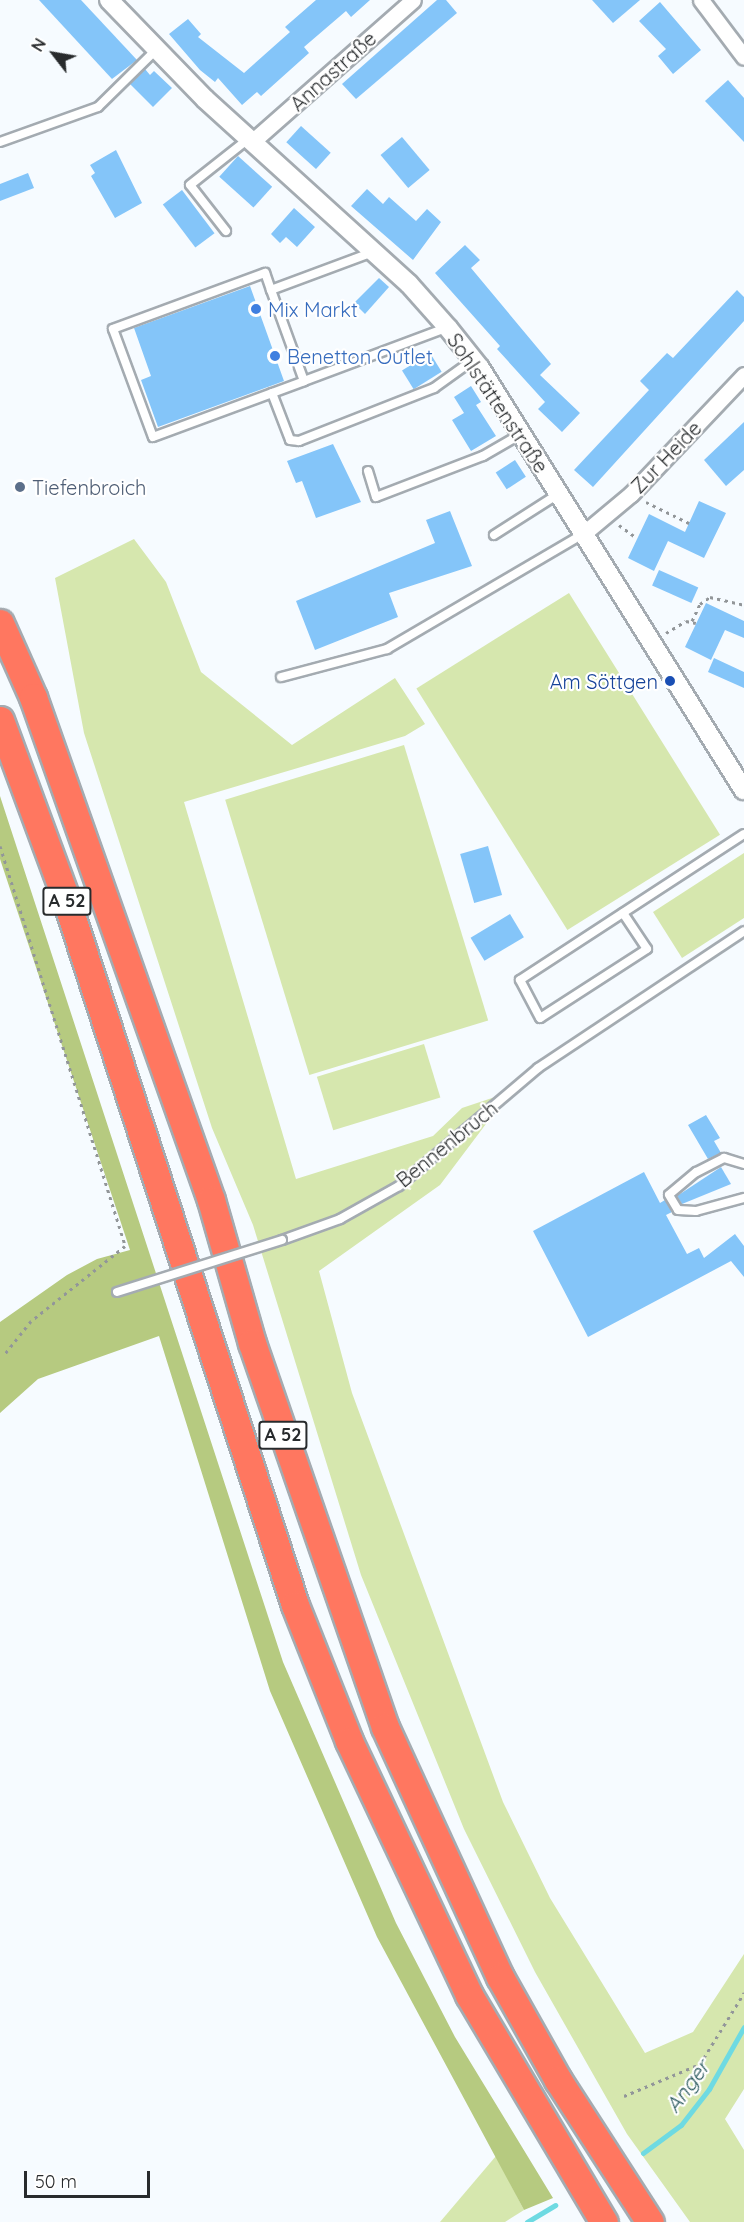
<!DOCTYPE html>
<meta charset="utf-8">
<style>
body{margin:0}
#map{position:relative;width:744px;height:2222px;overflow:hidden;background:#f6fbff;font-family:Quicksand,sans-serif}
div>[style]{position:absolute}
.green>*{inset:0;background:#d6e7ae;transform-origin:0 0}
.forest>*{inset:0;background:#b6ca80}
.stream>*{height:5px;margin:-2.5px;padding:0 2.5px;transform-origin:2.5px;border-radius:2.5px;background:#6edae2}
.building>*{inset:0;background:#84c5f9;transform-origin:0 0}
.path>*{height:3px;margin-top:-1.5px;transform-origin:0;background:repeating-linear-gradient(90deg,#929699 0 3px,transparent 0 7.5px)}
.roads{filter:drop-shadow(2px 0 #a4abb1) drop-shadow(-2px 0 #a4abb1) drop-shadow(0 2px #a4abb1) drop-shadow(0 -2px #a4abb1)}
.service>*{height:8px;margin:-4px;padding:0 4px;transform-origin:4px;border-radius:4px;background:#fff}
.minor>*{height:15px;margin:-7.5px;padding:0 7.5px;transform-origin:7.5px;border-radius:7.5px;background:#fff}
.tertiary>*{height:18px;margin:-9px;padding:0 9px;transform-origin:9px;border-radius:9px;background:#fff}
.motorway>*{height:27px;margin:-13.5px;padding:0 13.5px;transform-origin:13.5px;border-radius:13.5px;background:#ff7760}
.bridges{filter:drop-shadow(2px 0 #a4abb1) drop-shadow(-2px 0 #a4abb1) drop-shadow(0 2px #a4abb1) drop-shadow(0 -2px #a4abb1)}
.service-bridge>*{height:8px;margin:-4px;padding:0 4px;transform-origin:4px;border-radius:4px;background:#fff}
.dots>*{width:16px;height:16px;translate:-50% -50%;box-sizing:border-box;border:3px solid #fff;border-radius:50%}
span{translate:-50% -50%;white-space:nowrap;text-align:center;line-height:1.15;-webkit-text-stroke:4.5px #fff;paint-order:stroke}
.shield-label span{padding:2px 4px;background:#fff;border:2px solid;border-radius:4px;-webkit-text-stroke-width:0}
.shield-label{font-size:18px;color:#282b2d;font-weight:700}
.street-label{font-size:20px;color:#282b2d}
.shop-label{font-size:20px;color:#366cbe}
.left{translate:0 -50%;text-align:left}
.service-label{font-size:20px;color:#4e5e75}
.transit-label{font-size:20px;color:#164399}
.right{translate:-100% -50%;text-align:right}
.water-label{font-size:21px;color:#2c5b5f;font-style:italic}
.north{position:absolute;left:24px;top:24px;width:60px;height:60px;-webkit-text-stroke:4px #fff;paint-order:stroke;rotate:301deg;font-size:16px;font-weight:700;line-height:24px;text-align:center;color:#282b2d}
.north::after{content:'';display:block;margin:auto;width:21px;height:27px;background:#282b2d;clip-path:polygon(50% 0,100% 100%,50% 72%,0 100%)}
.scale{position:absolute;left:24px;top:2171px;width:126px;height:27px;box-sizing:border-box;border:3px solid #282b2d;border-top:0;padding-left:8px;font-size:18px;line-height:21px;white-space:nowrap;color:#282b2d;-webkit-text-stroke:4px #fff;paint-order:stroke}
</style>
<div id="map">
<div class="green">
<div style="clip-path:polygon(134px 539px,166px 582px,201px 672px,292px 745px,395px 678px,425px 724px,405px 736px,184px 802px,296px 1179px,433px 1136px,462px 1108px,510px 1092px,440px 1185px,319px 1271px,352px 1393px,503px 1802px,550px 1898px,645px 2053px,693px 2032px,744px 1954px,744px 2089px,725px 2119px,744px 2150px,744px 2222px,690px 2222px,627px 2134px,535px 1972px,464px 1829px,361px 1575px,253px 1225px,212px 1128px,84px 733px,55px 578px)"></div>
<div style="left:569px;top:593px;width:285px;height:180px;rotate:58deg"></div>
<div style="left:404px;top:745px;width:288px;height:187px;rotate:73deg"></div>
<div style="clip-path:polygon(744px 853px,744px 918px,682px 958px,653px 912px)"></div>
<div style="left:424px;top:1044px;width:56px;height:112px;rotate:73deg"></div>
<div style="clip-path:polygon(496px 2156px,524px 2210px,505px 2222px,440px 2222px)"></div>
</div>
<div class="forest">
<div style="clip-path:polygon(0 796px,283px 1662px,396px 1923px,455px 2037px,553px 2198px,524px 2210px,377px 1937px,270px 1691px,159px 1336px,38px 1379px,0 1413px,0 1322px,67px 1275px,97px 1259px,130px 1250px,0 859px)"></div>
</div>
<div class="stream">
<div style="left:643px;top:2153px;width:47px;rotate:-36.4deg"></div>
<div style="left:681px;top:2125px;width:46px;rotate:-52.1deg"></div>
<div style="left:709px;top:2089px;width:71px;rotate:-60.6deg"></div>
<div style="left:527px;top:2222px;width:33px;rotate:-31deg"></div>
</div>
<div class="building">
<div style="clip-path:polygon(39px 0,81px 0,137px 60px,112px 79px)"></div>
<div style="clip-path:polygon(316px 0,370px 0,351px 17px,346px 11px,304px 47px,309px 53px,261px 96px,257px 92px,242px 105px,218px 78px,215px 82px,200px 70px,169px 34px,188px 19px,201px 34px,198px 37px,244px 73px,290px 32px,285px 27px)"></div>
<div style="clip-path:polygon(437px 0,446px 0,457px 13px,356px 99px,342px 84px)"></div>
<div style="clip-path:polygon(592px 0,640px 0,613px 23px)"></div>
<div style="clip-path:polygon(660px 2px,701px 50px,673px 74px,658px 56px,666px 49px,639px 21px)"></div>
<div style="clip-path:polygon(145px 69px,150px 75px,154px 71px,172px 88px,153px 107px,130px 84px)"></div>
<div style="clip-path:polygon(728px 80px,744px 98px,744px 142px,705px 101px)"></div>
<div style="left:301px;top:126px;width:40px;height:22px;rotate:42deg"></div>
<div style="left:402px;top:137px;width:43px;height:28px;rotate:50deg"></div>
<div style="clip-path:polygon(116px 150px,142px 203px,115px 218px,91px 176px,95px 173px,90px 165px)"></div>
<div style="left:238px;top:156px;width:46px;height:28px;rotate:42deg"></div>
<div style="clip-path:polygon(28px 173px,34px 188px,0 201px,0 184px)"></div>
<div style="clip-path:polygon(367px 189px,383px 204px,389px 197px,416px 221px,427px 209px,441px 222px,413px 260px,351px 206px)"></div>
<div style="left:182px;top:190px;width:54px;height:24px;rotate:53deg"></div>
<div style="clip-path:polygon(294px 208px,315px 227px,297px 247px,286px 237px,280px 243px,271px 234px)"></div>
<div style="clip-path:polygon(465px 245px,480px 260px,471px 268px,551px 364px,540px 375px,580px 413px,562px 432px,538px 409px,545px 402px,497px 349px,500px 346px,435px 273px)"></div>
<div style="clip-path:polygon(379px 278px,389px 287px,365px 314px,354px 303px)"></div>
<div style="clip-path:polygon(250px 286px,284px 381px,158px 427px,141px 380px,151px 376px,134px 328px)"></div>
<div style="clip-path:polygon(737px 290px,744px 297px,744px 321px,593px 487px,574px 470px,649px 390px,640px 381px,667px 353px,673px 358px)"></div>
<div style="left:430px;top:353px;width:22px;height:33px;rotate:58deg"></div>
<div style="clip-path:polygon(471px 386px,481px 402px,476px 405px,496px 436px,471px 451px,452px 420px,464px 413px,454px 397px)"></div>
<div style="clip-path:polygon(744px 422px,744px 470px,726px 486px,704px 460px)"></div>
<div style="clip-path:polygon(333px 444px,361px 502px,316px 518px,302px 481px,296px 483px,287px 461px)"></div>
<div style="left:515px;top:460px;width:20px;height:23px;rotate:57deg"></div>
<div style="clip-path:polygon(699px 501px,726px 513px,704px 558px,668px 541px,654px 571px,628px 558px,649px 514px,685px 532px)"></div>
<div style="clip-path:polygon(450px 511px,472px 566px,389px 593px,398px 617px,315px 650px,296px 601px,435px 543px,426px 520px)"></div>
<div style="left:659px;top:570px;width:43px;height:17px;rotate:24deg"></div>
<div style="clip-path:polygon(706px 603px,744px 621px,744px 638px,725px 630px,711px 660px,685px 647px)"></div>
<div style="clip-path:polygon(714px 658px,744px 672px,744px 688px,708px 672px)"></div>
<div style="left:488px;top:846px;width:51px;height:29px;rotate:74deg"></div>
<div style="left:510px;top:914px;width:27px;height:46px;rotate:59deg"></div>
<div style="clip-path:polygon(706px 1115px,720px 1138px,714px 1141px,721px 1153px,708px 1159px,688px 1125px)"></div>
<div style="clip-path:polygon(721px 1167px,731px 1184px,682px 1204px,677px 1196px)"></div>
<div style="clip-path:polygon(644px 1172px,660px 1203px,665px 1200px,672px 1212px,666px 1215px,687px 1254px,699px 1248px,704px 1258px,735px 1234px,744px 1246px,744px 1277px,731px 1261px,588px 1337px,533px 1231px)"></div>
</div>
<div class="path">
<div style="left:646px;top:502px;width:48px;rotate:26deg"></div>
<div style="left:619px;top:525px;width:22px;rotate:36deg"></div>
<div style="left:692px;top:621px;width:19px;rotate:-65deg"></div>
<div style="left:700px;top:604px;width:12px;rotate:-35deg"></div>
<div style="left:710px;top:597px;width:35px;rotate:13deg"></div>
<div style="left:666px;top:633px;width:23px;rotate:-31deg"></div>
<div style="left:686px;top:621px;width:10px;rotate:11deg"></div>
<div style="left:0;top:846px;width:419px;rotate:72.6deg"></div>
<div style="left:125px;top:1246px;width:120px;rotate:141.4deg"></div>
<div style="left:31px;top:1321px;width:43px;rotate:128.5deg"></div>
<div style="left:624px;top:2096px;width:82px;rotate:-22.8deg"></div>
<div style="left:700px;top:2064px;width:84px;rotate:-58.2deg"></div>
</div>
<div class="roads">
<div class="service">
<div style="left:0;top:142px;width:104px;rotate:-19.7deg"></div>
<div style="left:98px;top:107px;width:81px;rotate:-44.5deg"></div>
<div style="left:226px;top:231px;width:58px;rotate:-128deg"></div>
<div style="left:190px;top:185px;width:74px;rotate:-38.4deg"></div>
<div style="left:373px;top:252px;width:109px;rotate:159.6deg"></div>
<div style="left:271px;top:290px;width:97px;rotate:70.1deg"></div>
<div style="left:304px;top:381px;width:152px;rotate:-20.5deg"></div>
<div style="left:271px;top:290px;width:18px;rotate:-109deg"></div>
<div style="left:265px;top:273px;width:162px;rotate:159.8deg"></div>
<div style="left:113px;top:329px;width:115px;rotate:69.7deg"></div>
<div style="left:153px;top:437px;width:161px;rotate:-20.3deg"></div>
<div style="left:272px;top:393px;width:50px;rotate:69deg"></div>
<div style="left:290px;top:440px;width:9px;rotate:6deg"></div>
<div style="left:299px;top:441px;width:145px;rotate:-21.4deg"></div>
<div style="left:434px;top:388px;width:48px;rotate:-35.7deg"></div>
<div style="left:368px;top:471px;width:27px;rotate:73deg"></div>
<div style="left:376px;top:497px;width:115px;rotate:-21deg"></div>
<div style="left:483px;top:456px;width:44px;rotate:-30.1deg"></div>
<div style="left:494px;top:535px;width:76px;rotate:-32.6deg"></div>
<div style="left:281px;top:677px;width:110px;rotate:-14.8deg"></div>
<div style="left:387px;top:649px;width:227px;rotate:-30.4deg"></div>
<div style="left:623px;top:913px;width:43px;rotate:56.3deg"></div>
<div style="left:647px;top:949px;width:127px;rotate:147.2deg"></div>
<div style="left:540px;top:1018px;width:43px;rotate:-117.8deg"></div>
<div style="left:520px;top:980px;width:267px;rotate:-33.1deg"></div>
<div style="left:744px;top:1164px;width:21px;rotate:-163deg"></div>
<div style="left:724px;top:1158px;width:31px;rotate:153deg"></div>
<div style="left:696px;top:1172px;width:35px;rotate:140deg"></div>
<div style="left:669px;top:1195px;width:17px;rotate:59deg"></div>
<div style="left:678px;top:1210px;width:18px;rotate:3deg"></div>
<div style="left:696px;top:1211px;width:50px;rotate:-15.2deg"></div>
<div style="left:282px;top:1240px;width:62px;rotate:-19.9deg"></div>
<div style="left:340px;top:1219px;width:68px;rotate:-29.2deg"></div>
<div style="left:399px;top:1186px;width:182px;rotate:-40.3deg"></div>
<div style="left:538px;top:1068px;width:247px;rotate:-33.6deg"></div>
</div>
<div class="minor">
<div style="left:701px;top:0;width:71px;rotate:53deg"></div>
<div style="left:253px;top:141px;width:213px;rotate:-41.4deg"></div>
<div style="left:583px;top:534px;width:62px;rotate:-39.8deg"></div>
<div style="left:631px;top:494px;width:164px;rotate:-46.5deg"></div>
</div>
<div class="tertiary">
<div style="left:109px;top:0;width:138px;rotate:45.9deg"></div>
<div style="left:205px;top:99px;width:275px;rotate:42.2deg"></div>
<div style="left:409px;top:284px;width:59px;rotate:48.4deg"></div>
<div style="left:448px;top:328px;width:51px;rotate:51.3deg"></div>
<div style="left:480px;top:368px;width:498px;rotate:58deg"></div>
</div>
<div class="motorway">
<div style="left:0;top:623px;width:81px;rotate:66deg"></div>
<div style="left:33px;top:697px;width:534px;rotate:70.51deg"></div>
<div style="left:211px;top:1200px;width:149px;rotate:74deg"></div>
<div style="left:252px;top:1343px;width:406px;rotate:70.9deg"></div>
<div style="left:385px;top:1727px;width:275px;rotate:65.3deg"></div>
<div style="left:500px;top:1977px;width:118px;rotate:60.6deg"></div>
<div style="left:558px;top:2080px;width:169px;rotate:57.1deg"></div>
<div style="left:0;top:720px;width:188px;rotate:69.7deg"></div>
<div style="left:65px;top:896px;width:745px;rotate:72.03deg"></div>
<div style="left:295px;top:1605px;width:146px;rotate:68.3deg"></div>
<div style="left:349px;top:1741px;width:281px;rotate:64.7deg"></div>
<div style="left:469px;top:1995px;width:264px;rotate:59.3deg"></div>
</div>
</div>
<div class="bridges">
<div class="service-bridge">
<div style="left:117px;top:1292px;width:173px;rotate:-17.5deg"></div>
</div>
</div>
<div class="dots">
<div style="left:256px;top:309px;background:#3f7fe0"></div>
<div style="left:275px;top:356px;background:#3f7fe0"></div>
<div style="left:20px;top:487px;background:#5c6f8a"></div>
<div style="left:670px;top:681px;background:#1a4fb4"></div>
</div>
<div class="shield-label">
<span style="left:67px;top:901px">A 52</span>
<span style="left:283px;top:1435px">A 52</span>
</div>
<div class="street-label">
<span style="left:333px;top:71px;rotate:-42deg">Annastraße</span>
<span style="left:498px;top:403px;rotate:56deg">Sohlstättenstraße</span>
<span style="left:666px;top:457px;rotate:-46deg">Zur Heide</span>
<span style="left:447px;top:1144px;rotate:-39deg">Bennenbruch</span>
</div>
<div class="shop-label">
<span class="left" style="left:268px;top:309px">Mix Markt</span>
<span class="left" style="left:287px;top:356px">Benetton Outlet</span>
</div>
<div class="service-label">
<span class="left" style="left:32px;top:487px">Tiefenbroich</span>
</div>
<div class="transit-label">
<span class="right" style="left:658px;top:681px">Am Söttgen</span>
</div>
<div class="water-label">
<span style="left:687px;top:2086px;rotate:-54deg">Anger</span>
</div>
<div class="north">N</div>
<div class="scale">50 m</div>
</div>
